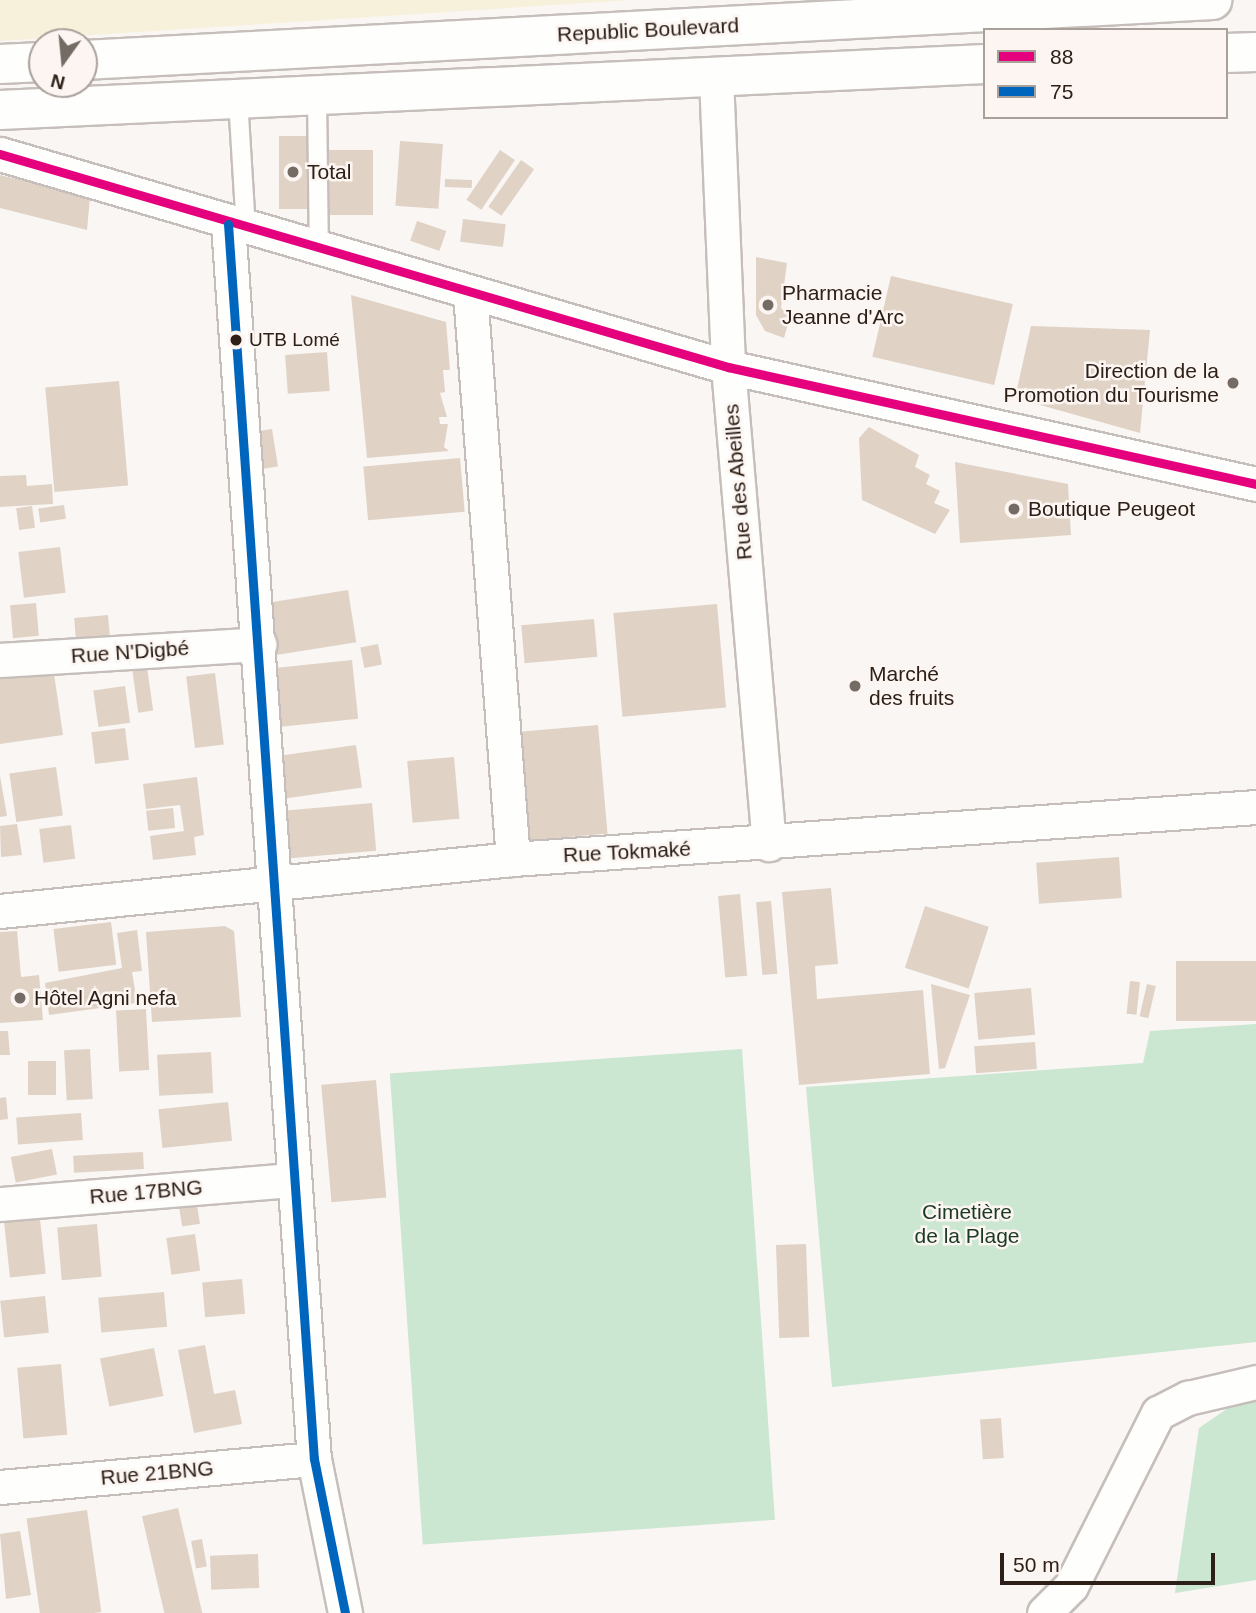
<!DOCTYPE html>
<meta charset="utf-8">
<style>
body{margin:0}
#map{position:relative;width:1256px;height:1613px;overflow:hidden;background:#f9f6f4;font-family:Helvetica,sans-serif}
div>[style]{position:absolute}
.green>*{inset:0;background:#cbe6d1;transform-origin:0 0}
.sand>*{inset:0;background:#f7f1db}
.building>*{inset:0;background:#e0d3c6;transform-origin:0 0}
.roads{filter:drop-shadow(2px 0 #c6beba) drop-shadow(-2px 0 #c6beba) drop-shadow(0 2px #c6beba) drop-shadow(0 -2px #c6beba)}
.lane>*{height:18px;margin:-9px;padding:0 9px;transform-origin:9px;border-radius:9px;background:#fefefd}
.street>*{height:33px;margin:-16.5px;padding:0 16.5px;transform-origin:16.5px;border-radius:16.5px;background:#fefefd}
.highway>*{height:38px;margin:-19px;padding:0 19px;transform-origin:19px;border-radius:19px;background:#fefefd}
.bus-1>*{height:9px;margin:-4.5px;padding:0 4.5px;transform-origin:4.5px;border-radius:4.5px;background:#e5007d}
.bus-2>*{height:9px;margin:-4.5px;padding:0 4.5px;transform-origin:4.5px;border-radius:4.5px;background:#0065bd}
.dots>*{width:19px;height:19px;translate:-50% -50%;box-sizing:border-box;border:4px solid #fcf5f1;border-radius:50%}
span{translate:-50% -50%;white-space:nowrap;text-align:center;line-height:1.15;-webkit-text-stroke:5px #fcf5f1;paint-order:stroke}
.bus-label{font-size:19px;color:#2c2018}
.left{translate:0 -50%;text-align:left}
.street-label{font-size:21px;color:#2c2018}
.poi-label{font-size:21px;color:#2c2018}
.right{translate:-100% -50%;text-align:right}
.park-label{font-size:21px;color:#193b26}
.legend{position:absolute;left:983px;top:28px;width:245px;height:91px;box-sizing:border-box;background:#fcf5f1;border:2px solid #a9a09a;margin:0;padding:9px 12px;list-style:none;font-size:21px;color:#2c2018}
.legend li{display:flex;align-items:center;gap:14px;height:35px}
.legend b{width:35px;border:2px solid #a9a09a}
.north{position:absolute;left:28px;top:28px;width:70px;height:70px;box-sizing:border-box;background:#fcf5f1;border:2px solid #a9a09a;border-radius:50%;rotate:195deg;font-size:19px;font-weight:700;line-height:28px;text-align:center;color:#2c2018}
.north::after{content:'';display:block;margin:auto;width:24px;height:32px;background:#746b65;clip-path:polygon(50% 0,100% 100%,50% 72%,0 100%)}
.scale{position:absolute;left:1000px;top:1553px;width:215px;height:32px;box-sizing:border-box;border:4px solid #2c2018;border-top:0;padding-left:9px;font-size:21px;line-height:24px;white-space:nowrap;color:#2c2018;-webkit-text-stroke:5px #fcf5f1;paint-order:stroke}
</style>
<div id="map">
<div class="green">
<div style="clip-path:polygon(1256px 1024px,1256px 1342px,832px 1387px,806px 1087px,1143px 1063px,1150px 1031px)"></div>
<div style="left:742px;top:1049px;width:472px;height:353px;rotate:86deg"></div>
<div style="clip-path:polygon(1247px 1395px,1256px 1395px,1256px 1580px,1175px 1593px,1199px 1428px)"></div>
</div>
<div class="sand">
<div style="clip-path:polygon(0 0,632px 0,0 41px)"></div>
</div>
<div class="building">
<div style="left:279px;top:136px;width:29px;height:73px"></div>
<div style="left:400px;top:141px;width:43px;height:65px;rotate:4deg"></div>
<div style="left:328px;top:150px;width:45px;height:65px"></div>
<div style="left:500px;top:150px;width:18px;height:60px;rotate:34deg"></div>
<div style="left:521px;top:160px;width:16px;height:57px;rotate:35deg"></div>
<div style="clip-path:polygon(0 175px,90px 197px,87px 230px,0 208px)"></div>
<div style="left:445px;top:179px;width:27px;height:8px;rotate:2deg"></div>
<div style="left:463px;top:219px;width:43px;height:23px;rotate:7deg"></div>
<div style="left:417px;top:221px;width:31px;height:21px;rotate:19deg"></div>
<div style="clip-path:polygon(756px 257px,787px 263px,781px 308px,790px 317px,784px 338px,765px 331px,756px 315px)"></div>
<div style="left:891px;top:276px;width:125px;height:83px;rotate:13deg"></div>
<div style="clip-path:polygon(351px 295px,446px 322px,450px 370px,443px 370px,445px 392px,440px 393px,447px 417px,439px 417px,440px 424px,448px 424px,444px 447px,449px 451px,367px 458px)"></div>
<div style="clip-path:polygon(1031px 326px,1150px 330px,1140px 433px,1015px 398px)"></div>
<div style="left:327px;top:352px;width:39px;height:42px;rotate:86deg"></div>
<div style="left:119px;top:381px;width:105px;height:74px;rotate:85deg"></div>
<div style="clip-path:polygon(869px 427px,919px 455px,915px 467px,930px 475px,926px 484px,940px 491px,934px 503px,950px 510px,935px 534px,862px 500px,859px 438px)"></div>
<div style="left:272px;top:429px;width:38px;height:24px;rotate:81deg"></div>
<div style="left:460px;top:458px;width:54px;height:97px;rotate:85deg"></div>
<div style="clip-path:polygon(955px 462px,1068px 484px,1071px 535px,960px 543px)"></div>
<div style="clip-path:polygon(26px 475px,27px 486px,52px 484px,53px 504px,0 507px,0 476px)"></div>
<div style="left:64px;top:505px;width:14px;height:26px;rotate:82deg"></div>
<div style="left:32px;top:506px;width:22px;height:16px;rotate:82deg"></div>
<div style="left:60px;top:547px;width:46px;height:42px;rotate:83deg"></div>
<div style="left:348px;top:590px;width:53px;height:89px;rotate:81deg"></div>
<div style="left:36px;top:603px;width:33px;height:26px;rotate:85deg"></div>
<div style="left:717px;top:604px;width:104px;height:104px;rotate:85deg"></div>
<div style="left:108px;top:615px;width:24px;height:34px;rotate:85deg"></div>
<div style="left:594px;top:619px;width:38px;height:73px;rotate:85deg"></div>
<div style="left:378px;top:644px;width:21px;height:18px;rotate:79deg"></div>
<div style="left:352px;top:660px;width:59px;height:80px;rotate:84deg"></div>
<div style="clip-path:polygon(53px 667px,63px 735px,0 744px,0 673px)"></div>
<div style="left:147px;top:667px;width:44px;height:15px;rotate:82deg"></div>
<div style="left:215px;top:673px;width:72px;height:29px;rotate:83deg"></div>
<div style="left:125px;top:686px;width:37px;height:32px;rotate:82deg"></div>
<div style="left:598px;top:725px;width:109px;height:91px;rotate:85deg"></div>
<div style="left:125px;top:728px;width:32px;height:34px;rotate:83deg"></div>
<div style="left:356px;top:745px;width:43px;height:83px;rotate:82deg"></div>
<div style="left:454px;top:757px;width:62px;height:47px;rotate:85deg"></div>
<div style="left:56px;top:767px;width:49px;height:47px;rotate:82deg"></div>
<div style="clip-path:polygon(0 776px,7px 816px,0 817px)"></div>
<div style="clip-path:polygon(197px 777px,204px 835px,194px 837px,196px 855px,153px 860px,150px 836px,184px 831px,180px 805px,146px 809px,143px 784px)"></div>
<div style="left:372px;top:803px;width:48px;height:92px;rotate:85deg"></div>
<div style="left:173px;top:808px;width:20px;height:27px;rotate:84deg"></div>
<div style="clip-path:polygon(17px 824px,22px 855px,1px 857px,0 826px)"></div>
<div style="left:71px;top:825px;width:34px;height:32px;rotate:83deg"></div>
<div style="left:1119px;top:857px;width:41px;height:83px;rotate:86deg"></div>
<div style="clip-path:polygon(831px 888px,838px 964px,815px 966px,817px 999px,923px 990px,930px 1074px,799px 1085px,782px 892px)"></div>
<div style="left:740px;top:894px;width:82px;height:22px;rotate:85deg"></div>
<div style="left:771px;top:901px;width:73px;height:15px;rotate:85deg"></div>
<div style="left:925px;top:906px;width:67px;height:65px;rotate:18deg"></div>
<div style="left:111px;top:922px;width:43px;height:58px;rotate:83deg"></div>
<div style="clip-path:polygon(225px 926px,234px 931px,241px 1017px,152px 1022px,146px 932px)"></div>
<div style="clip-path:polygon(137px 930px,142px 971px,132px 972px,137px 1003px,49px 1015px,45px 983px,122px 968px,117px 933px)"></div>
<div style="clip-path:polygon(17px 931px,21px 977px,39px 975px,43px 1020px,0 1023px,0 932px)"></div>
<div style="left:1256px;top:961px;width:60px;height:80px;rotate:90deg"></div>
<div style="left:1130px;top:981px;width:10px;height:33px;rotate:6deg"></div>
<div style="clip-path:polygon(931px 984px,970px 995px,945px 1068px,939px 1069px)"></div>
<div style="left:1147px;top:984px;width:9px;height:33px;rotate:13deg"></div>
<div style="left:1031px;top:988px;width:47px;height:57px;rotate:85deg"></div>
<div style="left:146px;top:1009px;width:61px;height:30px;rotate:87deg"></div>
<div style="clip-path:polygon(0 1031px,8px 1031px,10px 1055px,0 1055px)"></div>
<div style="left:1035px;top:1042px;width:27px;height:61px;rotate:86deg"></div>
<div style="left:90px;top:1049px;width:50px;height:26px;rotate:87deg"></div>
<div style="left:211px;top:1052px;width:41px;height:54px;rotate:87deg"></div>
<div style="left:28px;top:1061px;width:28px;height:34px"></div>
<div style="left:376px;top:1080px;width:118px;height:55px;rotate:85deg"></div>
<div style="clip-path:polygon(6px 1097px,8px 1119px,0 1120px,0 1098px)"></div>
<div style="left:228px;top:1102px;width:39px;height:70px;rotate:84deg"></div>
<div style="left:81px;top:1113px;width:27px;height:65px;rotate:86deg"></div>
<div style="left:52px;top:1149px;width:26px;height:42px;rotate:79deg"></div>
<div style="left:143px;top:1152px;width:17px;height:70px;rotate:87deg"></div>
<div style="left:197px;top:1205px;width:19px;height:18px;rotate:81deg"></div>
<div style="left:40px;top:1219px;width:55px;height:36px;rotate:84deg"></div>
<div style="left:97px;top:1224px;width:53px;height:40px;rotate:85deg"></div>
<div style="left:195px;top:1234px;width:37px;height:29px;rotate:82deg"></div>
<div style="left:806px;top:1244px;width:93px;height:30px;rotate:88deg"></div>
<div style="left:242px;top:1279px;width:35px;height:40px;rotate:85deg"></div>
<div style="left:164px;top:1292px;width:35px;height:66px;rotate:85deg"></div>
<div style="left:45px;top:1296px;width:37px;height:45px;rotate:84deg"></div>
<div style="clip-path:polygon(205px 1345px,214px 1394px,235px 1390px,242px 1424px,194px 1433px,178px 1350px)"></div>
<div style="left:154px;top:1348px;width:49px;height:55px;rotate:79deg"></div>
<div style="left:61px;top:1364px;width:71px;height:44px;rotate:85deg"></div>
<div style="left:1001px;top:1418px;width:40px;height:21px;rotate:86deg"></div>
<div style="left:178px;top:1508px;width:108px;height:37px;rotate:77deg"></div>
<div style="left:87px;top:1510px;width:103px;height:61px;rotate:82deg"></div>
<div style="clip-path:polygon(20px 1531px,31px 1595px,6px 1599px,0 1534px)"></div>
<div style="left:202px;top:1539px;width:28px;height:11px;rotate:80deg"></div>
<div style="left:258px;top:1554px;width:34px;height:48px;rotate:88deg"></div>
</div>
<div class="roads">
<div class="lane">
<div style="left:317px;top:95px;width:154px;rotate:89.3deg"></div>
<div style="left:238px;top:99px;width:129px;rotate:86.5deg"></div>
</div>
<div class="street">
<div style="left:716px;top:77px;width:290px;rotate:87.6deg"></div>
<div style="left:728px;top:367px;width:479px;rotate:85.1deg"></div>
<div style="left:0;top:154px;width:759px;rotate:16.31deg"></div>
<div style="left:728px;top:367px;width:541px;rotate:12.49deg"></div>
<div style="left:228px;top:224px;width:1238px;rotate:86.02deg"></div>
<div style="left:314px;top:1459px;width:157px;rotate:78.6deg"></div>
<div style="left:470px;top:293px;width:568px;rotate:85.66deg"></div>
<div style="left:0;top:660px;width:260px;rotate:-3.5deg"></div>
<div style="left:0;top:911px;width:516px;rotate:-5.79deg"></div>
<div style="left:513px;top:859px;width:745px;rotate:-4deg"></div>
<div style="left:0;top:1204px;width:294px;rotate:-4.7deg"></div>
<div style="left:0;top:1487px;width:315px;rotate:-5.1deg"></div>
<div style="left:1044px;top:1613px;width:38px;rotate:-45deg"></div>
<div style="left:1071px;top:1586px;width:194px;rotate:-63.3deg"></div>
<div style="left:1158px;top:1413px;width:34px;rotate:-27deg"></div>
<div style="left:1188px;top:1398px;width:70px;rotate:-13.2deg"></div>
</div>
<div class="highway">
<div style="left:1226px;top:53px;width:30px;rotate:-2deg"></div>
<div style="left:84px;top:60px;width:1130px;rotate:-3.04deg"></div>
<div style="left:0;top:64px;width:42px;rotate:-2.7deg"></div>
<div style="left:0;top:110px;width:986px;rotate:-2.67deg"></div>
</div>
</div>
<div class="bus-1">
<div style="left:0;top:154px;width:759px;rotate:16.31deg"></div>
<div style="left:728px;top:367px;width:541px;rotate:12.49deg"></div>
</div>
<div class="bus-2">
<div style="left:228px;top:224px;width:1238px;rotate:86.02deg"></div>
<div style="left:314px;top:1459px;width:157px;rotate:78.6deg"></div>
</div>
<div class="dots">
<div style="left:293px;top:172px;background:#746b65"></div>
<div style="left:768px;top:305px;background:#746b65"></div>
<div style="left:236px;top:340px;background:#2c2018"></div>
<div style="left:1233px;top:383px;background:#746b65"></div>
<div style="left:1014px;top:509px;background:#746b65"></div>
<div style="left:855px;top:686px;background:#746b65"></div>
<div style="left:20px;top:998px;background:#746b65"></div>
</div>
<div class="bus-label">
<span class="left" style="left:249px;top:340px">UTB Lomé</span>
</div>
<div class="street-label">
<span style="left:648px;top:30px;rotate:-3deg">Republic Boulevard</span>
<span style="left:738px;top:482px;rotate:-95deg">Rue des Abeilles</span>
<span style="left:130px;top:652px;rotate:-4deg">Rue N'Digbé</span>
<span style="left:627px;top:852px;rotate:-3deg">Rue Tokmaké</span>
<span style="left:146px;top:1192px;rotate:-5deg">Rue 17BNG</span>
<span style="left:157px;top:1473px;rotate:-5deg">Rue 21BNG</span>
</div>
<div class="poi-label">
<span class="left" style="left:307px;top:172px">Total</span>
<span class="left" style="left:782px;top:305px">Pharmacie<br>Jeanne d'Arc</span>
<span class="right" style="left:1219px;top:383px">Direction de la<br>Promotion du Tourisme</span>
<span class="left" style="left:1028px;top:509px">Boutique Peugeot</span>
<span class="left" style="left:869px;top:686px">Marché<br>des fruits</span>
<span class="left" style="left:34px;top:998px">Hôtel Agni nefa</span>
</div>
<div class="park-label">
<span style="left:967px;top:1224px">Cimetière<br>de la Plage</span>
</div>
<ul class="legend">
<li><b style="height:9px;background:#e5007d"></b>88</li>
<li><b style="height:9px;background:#0065bd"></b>75</li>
</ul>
<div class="north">N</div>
<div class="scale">50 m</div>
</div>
